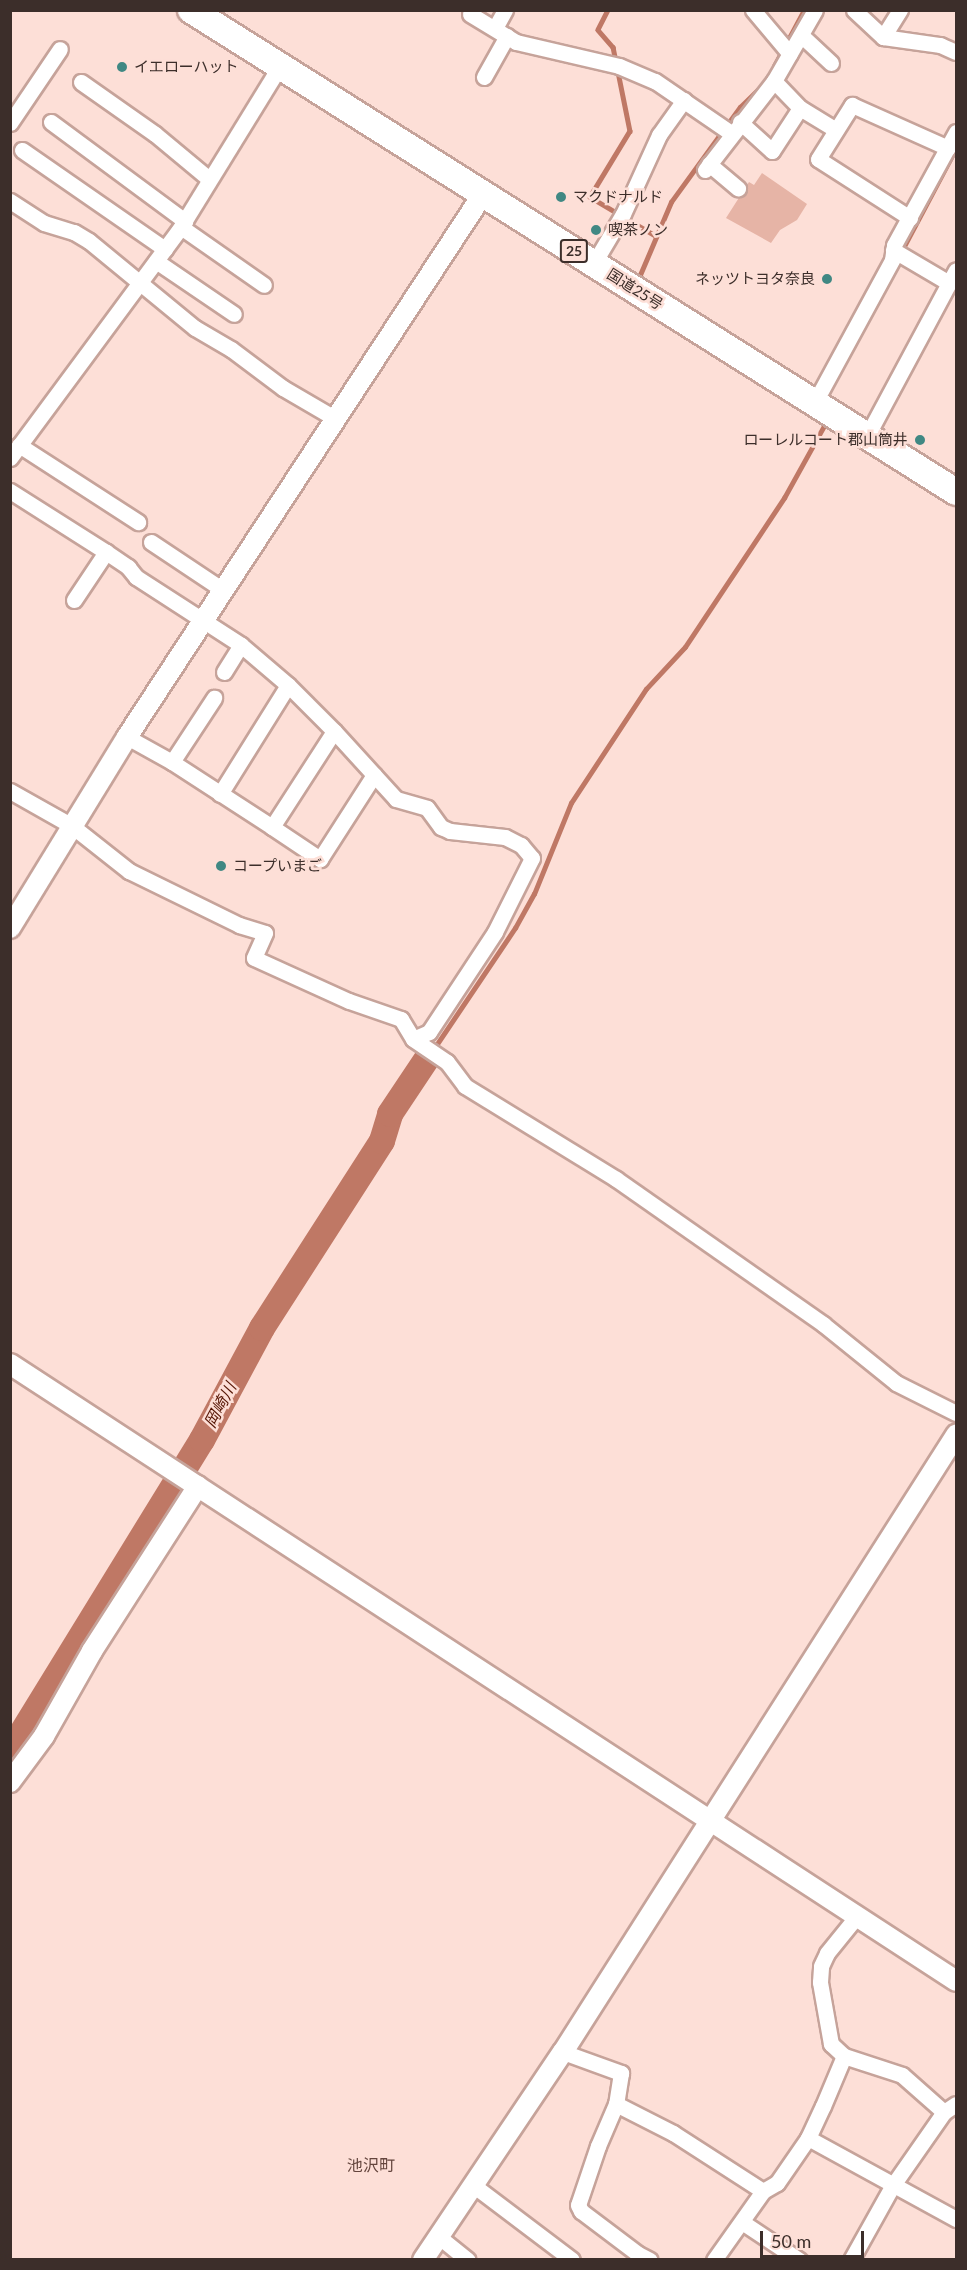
<!DOCTYPE html>
<meta charset="utf-8">
<style>
body{margin:0}
#map{position:relative;width:967px;height:2270px;overflow:hidden;background:#fddfd7;font-family:Lato,"Noto Sans JP",sans-serif}
div>[style]{position:absolute}
.green>*{inset:0;background:#e6b4a6}
.stream>*{height:4.5px;margin:-2.25px;padding:0 2.25px;transform-origin:2.25px;border-radius:2.25px;background:#bf7865}
.river>*{height:26px;margin:-13px;padding:0 13px;transform-origin:13px;border-radius:13px;background:#bf7865}
.roads{filter:drop-shadow(2px 0 #c6a39a) drop-shadow(-2px 0 #c6a39a) drop-shadow(0 2px #c6a39a) drop-shadow(0 -2px #c6a39a)}
.minor>*{height:15px;margin:-7.5px;padding:0 7.5px;transform-origin:7.5px;border-radius:7.5px;background:#fff}
.tertiary>*{height:20px;margin:-10px;padding:0 10px;transform-origin:10px;border-radius:10px;background:#fff}
.trunk>*{height:26px;margin:-13px;padding:0 13px;transform-origin:13px;border-radius:13px;background:#fff}
.dots>*{width:16px;height:16px;translate:-50% -50%;box-sizing:border-box;border:3px solid #fddfd7;border-radius:50%}
span{translate:-50% -50%;white-space:nowrap;text-align:center;line-height:1.15;-webkit-text-stroke:5px #fddfd7;paint-order:stroke}
.shield-label span{padding:2px 4px;background:#fddfd7;border:2px solid;border-radius:4px;-webkit-text-stroke-width:0}
.shield-label{font-size:14px;color:#3c2e2a;font-weight:700}
.poi-label{font-size:15px;color:#3c2e2a}
.left{translate:0 -50%;text-align:left}
.right{translate:-100% -50%;text-align:right}
.street-label{font-size:15px;color:#3c2e2a}
.water-label{font-size:16px;color:#551403;font-style:italic}
.neighbourhood-label{font-size:16px;color:#64453d}
.frame{position:absolute;inset:0;border:12px solid #3c2e2a;pointer-events:none}
.scale{position:absolute;left:760px;top:2231px;width:104px;height:27px;box-sizing:border-box;border:3px solid #3c2e2a;border-top:0;padding-left:8px;font-size:18px;line-height:21px;white-space:nowrap;color:#3c2e2a;-webkit-text-stroke:4px #fddfd7;paint-order:stroke}
</style>
<div id="map">
<div class="green">
<div style="clip-path:polygon(762px 173px,807px 204px,797px 220px,780px 230px,771px 243px,726px 218px,749px 182px,754px 185px)"></div>
</div>
<div class="stream">
<div style="left:608px;top:10px;width:22px;rotate:117deg"></div>
<div style="left:598px;top:30px;width:23px;rotate:49deg"></div>
<div style="left:613px;top:47px;width:86px;rotate:78.6deg"></div>
<div style="left:630px;top:131px;width:77px;rotate:121.2deg"></div>
<div style="left:590px;top:197px;width:77px;rotate:30.6deg"></div>
<div style="left:774px;top:66px;width:64px;rotate:-61.8deg"></div>
<div style="left:901px;top:252px;width:118px;rotate:-62.1deg"></div>
<div style="left:640px;top:275px;width:79px;rotate:-67deg"></div>
<div style="left:671px;top:202px;width:117px;rotate:-54deg"></div>
<div style="left:740px;top:107px;width:33px;rotate:-44deg"></div>
<div style="left:433px;top:1050px;width:147px;rotate:-56.1deg"></div>
<div style="left:515px;top:928px;width:39px;rotate:-61deg"></div>
<div style="left:534px;top:894px;width:98px;rotate:-67.9deg"></div>
<div style="left:571px;top:803px;width:136px;rotate:-56.7deg"></div>
<div style="left:646px;top:689px;width:57px;rotate:-47.1deg"></div>
<div style="left:685px;top:647px;width:179px;rotate:-56.4deg"></div>
<div style="left:784px;top:498px;width:85px;rotate:-61deg"></div>
<div style="left:825px;top:424px;width:6px;rotate:-149deg"></div>
</div>
<div class="river">
<div style="left:10px;top:1752px;width:366px;rotate:-58.4deg"></div>
<div style="left:202px;top:1440px;width:127px;rotate:-61.8deg"></div>
<div style="left:262px;top:1328px;width:222px;rotate:-57.3deg"></div>
<div style="left:382px;top:1141px;width:28px;rotate:-73deg"></div>
<div style="left:390px;top:1114px;width:69px;rotate:-56.3deg"></div>
</div>
<div class="roads">
<div class="minor">
<div style="left:753px;top:10px;width:57px;rotate:49.9deg"></div>
<div style="left:854px;top:10px;width:40px;rotate:43deg"></div>
<div style="left:883px;top:37px;width:58px;rotate:8deg"></div>
<div style="left:940px;top:45px;width:17px;rotate:24deg"></div>
<div style="left:470px;top:14px;width:54px;rotate:31.3deg"></div>
<div style="left:516px;top:42px;width:106px;rotate:13.1deg"></div>
<div style="left:619px;top:66px;width:39px;rotate:23deg"></div>
<div style="left:655px;top:81px;width:92px;rotate:34.4deg"></div>
<div style="left:495px;top:28px;width:21px;rotate:-61deg"></div>
<div style="left:801px;top:35px;width:41px;rotate:43deg"></div>
<div style="left:883px;top:37px;width:32px;rotate:-58deg"></div>
<div style="left:484px;top:77px;width:47px;rotate:-60.7deg"></div>
<div style="left:774px;top:81px;width:37px;rotate:46deg"></div>
<div style="left:800px;top:108px;width:42px;rotate:31.4deg"></div>
<div style="left:81px;top:82px;width:90px;rotate:35.1deg"></div>
<div style="left:155px;top:134px;width:70px;rotate:39.8deg"></div>
<div style="left:51px;top:122px;width:167px;rotate:36.5deg"></div>
<div style="left:740px;top:122px;width:43px;rotate:42.2deg"></div>
<div style="left:772px;top:151px;width:51px;rotate:-56.9deg"></div>
<div style="left:10px;top:123px;width:89px;rotate:-56deg"></div>
<div style="left:22px;top:150px;width:174px;rotate:34.7deg"></div>
<div style="left:709px;top:164px;width:38px;rotate:40deg"></div>
<div style="left:705px;top:170px;width:113px;rotate:-52.2deg"></div>
<div style="left:774px;top:81px;width:82px;rotate:-60deg"></div>
<div style="left:10px;top:201px;width:40px;rotate:32.9deg"></div>
<div style="left:44px;top:223px;width:31px;rotate:17deg"></div>
<div style="left:74px;top:232px;width:17px;rotate:31deg"></div>
<div style="left:89px;top:241px;width:137px;rotate:39.4deg"></div>
<div style="left:195px;top:328px;width:42px;rotate:30.3deg"></div>
<div style="left:231px;top:349px;width:65px;rotate:36.9deg"></div>
<div style="left:283px;top:388px;width:61px;rotate:30.3deg"></div>
<div style="left:910px;top:218px;width:109px;rotate:-147.3deg"></div>
<div style="left:818px;top:159px;width:64px;rotate:-57.8deg"></div>
<div style="left:852px;top:105px;width:105px;rotate:24.1deg"></div>
<div style="left:181px;top:227px;width:101px;rotate:34.9deg"></div>
<div style="left:893px;top:250px;width:65px;rotate:30.5deg"></div>
<div style="left:156px;top:261px;width:94px;rotate:34.2deg"></div>
<div style="left:594px;top:263px;width:57px;rotate:-59.4deg"></div>
<div style="left:623px;top:214px;width:87px;rotate:-65.5deg"></div>
<div style="left:659px;top:135px;width:43px;rotate:-54.5deg"></div>
<div style="left:815px;top:402px;width:162px;rotate:-61.5deg"></div>
<div style="left:892px;top:260px;width:15px;rotate:-82deg"></div>
<div style="left:894px;top:245px;width:129px;rotate:-61.2deg"></div>
<div style="left:867px;top:436px;width:188px;rotate:-61.8deg"></div>
<div style="left:19px;top:445px;width:142px;rotate:32.9deg"></div>
<div style="left:10px;top:458px;width:284px;rotate:-53.5deg"></div>
<div style="left:179px;top:230px;width:193px;rotate:-58.4deg"></div>
<div style="left:10px;top:491px;width:114px;rotate:32.4deg"></div>
<div style="left:106px;top:552px;width:27px;rotate:34deg"></div>
<div style="left:128px;top:567px;width:13px;rotate:51deg"></div>
<div style="left:136px;top:577px;width:125px;rotate:32.9deg"></div>
<div style="left:241px;top:645px;width:62px;rotate:40.4deg"></div>
<div style="left:288px;top:685px;width:65px;rotate:45deg"></div>
<div style="left:334px;top:731px;width:92px;rotate:47.6deg"></div>
<div style="left:396px;top:799px;width:32px;rotate:16deg"></div>
<div style="left:427px;top:808px;width:24px;rotate:54deg"></div>
<div style="left:441px;top:827px;width:10px;rotate:24deg"></div>
<div style="left:450px;top:831px;width:55px;rotate:6.2deg"></div>
<div style="left:505px;top:837px;width:18px;rotate:27deg"></div>
<div style="left:521px;top:845px;width:17px;rotate:50deg"></div>
<div style="left:532px;top:858px;width:83px;rotate:116.6deg"></div>
<div style="left:495px;top:932px;width:120px;rotate:123.4deg"></div>
<div style="left:429px;top:1032px;width:17px;rotate:156deg"></div>
<div style="left:151px;top:542px;width:87px;rotate:33.7deg"></div>
<div style="left:74px;top:600px;width:58px;rotate:-56.3deg"></div>
<div style="left:224px;top:672px;width:32px;rotate:-58deg"></div>
<div style="left:127px;top:737px;width:51px;rotate:29.1deg"></div>
<div style="left:172px;top:762px;width:119px;rotate:33deg"></div>
<div style="left:272px;top:827px;width:114px;rotate:-57.1deg"></div>
<div style="left:172px;top:762px;width:77px;rotate:-56.7deg"></div>
<div style="left:10px;top:791px;width:71px;rotate:29.4deg"></div>
<div style="left:72px;top:826px;width:73px;rotate:38.3deg"></div>
<div style="left:129px;top:871px;width:123px;rotate:26.1deg"></div>
<div style="left:239px;top:925px;width:27px;rotate:17deg"></div>
<div style="left:265px;top:933px;width:27px;rotate:114deg"></div>
<div style="left:254px;top:958px;width:104px;rotate:24.4deg"></div>
<div style="left:349px;top:1001px;width:55px;rotate:19.1deg"></div>
<div style="left:401px;top:1019px;width:23px;rotate:59deg"></div>
<div style="left:413px;top:1039px;width:41px;rotate:34.1deg"></div>
<div style="left:447px;top:1062px;width:30px;rotate:53deg"></div>
<div style="left:465px;top:1086px;width:177px;rotate:31.6deg"></div>
<div style="left:616px;top:1179px;width:253px;rotate:35deg"></div>
<div style="left:823px;top:1324px;width:94px;rotate:38.9deg"></div>
<div style="left:896px;top:1383px;width:67px;rotate:26.6deg"></div>
<div style="left:220px;top:794px;width:128px;rotate:-58deg"></div>
<div style="left:272px;top:827px;width:58px;rotate:33.7deg"></div>
<div style="left:320px;top:859px;width:100px;rotate:-57.3deg"></div>
<div style="left:563px;top:2052px;width:62px;rotate:19.9deg"></div>
<div style="left:621px;top:2073px;width:31px;rotate:99deg"></div>
<div style="left:616px;top:2104px;width:46px;rotate:113.2deg"></div>
<div style="left:598px;top:2146px;width:62px;rotate:108.7deg"></div>
<div style="left:578px;top:2205px;width:7px;rotate:63deg"></div>
<div style="left:581px;top:2211px;width:71px;rotate:37deg"></div>
<div style="left:638px;top:2254px;width:13px;rotate:27deg"></div>
<div style="left:844px;top:2056px;width:61px;rotate:18.1deg"></div>
<div style="left:902px;top:2075px;width:56px;rotate:41.4deg"></div>
<div style="left:616px;top:2104px;width:64px;rotate:27deg"></div>
<div style="left:673px;top:2133px;width:107px;rotate:32.8deg"></div>
<div style="left:808px;top:2138px;width:169px;rotate:28.7deg"></div>
<div style="left:473px;top:2185px;width:124px;rotate:37.1deg"></div>
<div style="left:742px;top:2222px;width:69px;rotate:33.7deg"></div>
<div style="left:438px;top:2236px;width:38px;rotate:39deg"></div>
<div style="left:714px;top:2260px;width:85px;rotate:-54.6deg"></div>
<div style="left:763px;top:2191px;width:16px;rotate:-30deg"></div>
<div style="left:777px;top:2183px;width:55px;rotate:-55.4deg"></div>
<div style="left:808px;top:2138px;width:35px;rotate:-65deg"></div>
<div style="left:823px;top:2106px;width:54px;rotate:-67.2deg"></div>
<div style="left:844px;top:2056px;width:18px;rotate:-137deg"></div>
<div style="left:831px;top:2044px;width:63px;rotate:-100.1deg"></div>
<div style="left:820px;top:1982px;width:16px;rotate:-86deg"></div>
<div style="left:821px;top:1966px;width:14px;rotate:-65deg"></div>
<div style="left:827px;top:1953px;width:48px;rotate:-51deg"></div>
<div style="left:851px;top:2260px;width:86px;rotate:-60.8deg"></div>
<div style="left:893px;top:2185px;width:89px;rotate:-55.1deg"></div>
<div style="left:944px;top:2112px;width:14px;rotate:-34deg"></div>
</div>
<div class="tertiary">
<div style="left:10px;top:928px;width:224px;rotate:-58.5deg"></div>
<div style="left:127px;top:737px;width:649px;rotate:-56.75deg"></div>
<div style="left:10px;top:1364px;width:1129px;rotate:33.11deg"></div>
<div style="left:10px;top:1782px;width:57px;rotate:-53.5deg"></div>
<div style="left:44px;top:1736px;width:98px;rotate:-60.5deg"></div>
<div style="left:92px;top:1651px;width:196px;rotate:-57.3deg"></div>
<div style="left:423px;top:2260px;width:251px;rotate:-56.1deg"></div>
<div style="left:563px;top:2052px;width:732px;rotate:-57.5deg"></div>
</div>
<div class="trunk">
<div style="left:191px;top:10px;width:904px;rotate:32.21deg"></div>
</div>
</div>
<div class="dots">
<div style="left:122px;top:67px;background:#408883"></div>
<div style="left:561px;top:197px;background:#408883"></div>
<div style="left:596px;top:230px;background:#408883"></div>
<div style="left:827px;top:279px;background:#408883"></div>
<div style="left:920px;top:440px;background:#408883"></div>
<div style="left:221px;top:866px;background:#408883"></div>
</div>
<div class="shield-label">
<span style="left:574px;top:251px">25</span>
</div>
<div class="poi-label">
<span class="left" style="left:134px;top:67px">イエローハット</span>
<span class="left" style="left:573px;top:197px">マクドナルド</span>
<span class="left" style="left:608px;top:230px">喫茶ノン</span>
<span class="right" style="left:815px;top:279px">ネッツトヨタ奈良</span>
<span class="right" style="left:908px;top:440px">ローレルコート郡山筒井</span>
<span class="left" style="left:233px;top:866px">コープいまご</span>
</div>
<div class="street-label">
<span style="left:635px;top:289px;rotate:32deg">国道25号</span>
</div>
<div class="water-label">
<span style="left:220px;top:1405px;rotate:-62deg">岡崎川</span>
</div>
<div class="neighbourhood-label">
<span style="left:371px;top:2165px">池沢町</span>
</div>
<div class="frame"></div>
<div class="scale">50 m</div>
</div>
